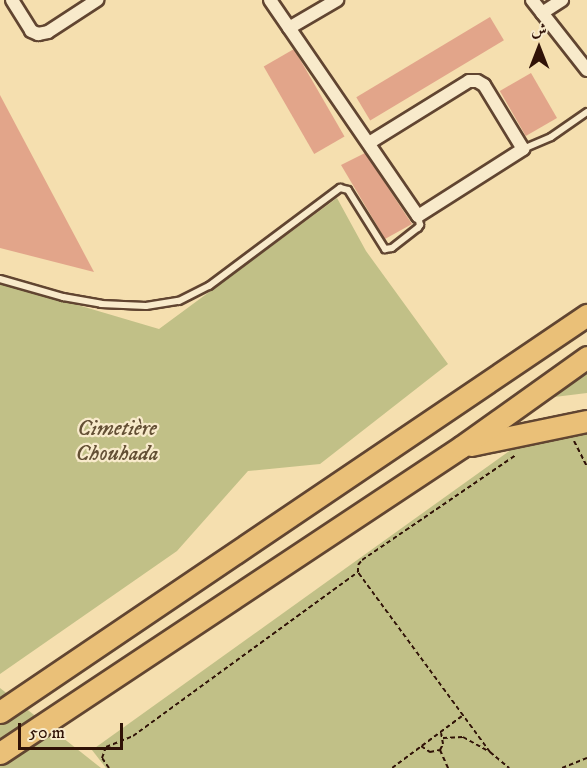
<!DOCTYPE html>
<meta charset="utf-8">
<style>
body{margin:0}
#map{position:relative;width:587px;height:768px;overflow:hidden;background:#f5dfaf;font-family:"IM FELL DW Pica",Amiri,serif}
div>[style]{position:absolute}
.green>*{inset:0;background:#c1c087}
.building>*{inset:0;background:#e2a58a;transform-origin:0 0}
.path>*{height:2px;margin-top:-1px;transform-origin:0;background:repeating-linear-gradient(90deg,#301207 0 4.5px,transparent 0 7.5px)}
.roads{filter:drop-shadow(2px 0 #614531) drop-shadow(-2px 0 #614531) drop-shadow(0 2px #614531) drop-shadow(0 -2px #614531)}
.service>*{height:6px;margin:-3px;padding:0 3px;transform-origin:3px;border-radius:3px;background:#f8eacb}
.minor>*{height:12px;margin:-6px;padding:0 6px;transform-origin:6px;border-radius:6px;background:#f8eacb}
.trunk>*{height:21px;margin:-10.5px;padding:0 10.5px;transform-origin:10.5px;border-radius:10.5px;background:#eac078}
span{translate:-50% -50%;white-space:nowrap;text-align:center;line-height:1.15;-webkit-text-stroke:4.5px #f8eacb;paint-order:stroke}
.park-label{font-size:22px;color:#634f34;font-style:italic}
.north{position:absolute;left:509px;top:18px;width:60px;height:60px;-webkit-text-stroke:4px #f8eacb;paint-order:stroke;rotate:0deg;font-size:16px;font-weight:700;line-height:24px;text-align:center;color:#301207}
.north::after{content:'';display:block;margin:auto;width:21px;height:27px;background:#301207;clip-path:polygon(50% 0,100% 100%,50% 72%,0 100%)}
.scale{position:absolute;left:18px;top:723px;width:105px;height:27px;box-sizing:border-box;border:3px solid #301207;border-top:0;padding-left:8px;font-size:18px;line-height:21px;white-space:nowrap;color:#301207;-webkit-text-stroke:4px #f8eacb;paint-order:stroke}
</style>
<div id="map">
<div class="green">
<div style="clip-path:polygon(337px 198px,366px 251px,448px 364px,320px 464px,248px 471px,177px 551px,0 674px,0 282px,159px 329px)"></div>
<div style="clip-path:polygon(587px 368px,587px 393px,538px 399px)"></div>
<div style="clip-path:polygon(587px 434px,587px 768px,106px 768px,92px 750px,512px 449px)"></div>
<div style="clip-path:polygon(0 688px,101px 768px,0 768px)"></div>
</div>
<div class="building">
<div style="left:490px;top:17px;width:27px;height:156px;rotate:59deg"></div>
<div style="left:294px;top:49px;width:101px;height:35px;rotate:60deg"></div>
<div style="left:531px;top:73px;width:52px;height:36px;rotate:60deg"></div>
<div style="clip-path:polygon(0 95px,94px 272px,0 248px)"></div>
<div style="clip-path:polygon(365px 153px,412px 224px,385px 239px,341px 165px)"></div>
</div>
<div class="path">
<div style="left:574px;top:441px;width:28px;rotate:63deg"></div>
<div style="left:443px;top:738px;width:20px;rotate:-3deg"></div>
<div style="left:463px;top:737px;width:31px;rotate:29deg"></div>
<div style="left:490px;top:752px;width:25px;rotate:40deg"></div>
<div style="left:421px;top:746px;width:11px;rotate:34deg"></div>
<div style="left:430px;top:752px;width:10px;rotate:-11deg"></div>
<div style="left:440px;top:750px;width:7px;rotate:-63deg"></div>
<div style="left:443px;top:744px;width:11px;rotate:-100deg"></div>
<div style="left:440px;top:750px;width:20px;rotate:66deg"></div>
<div style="left:490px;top:752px;width:223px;rotate:-126.3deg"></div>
<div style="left:358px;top:572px;width:7px;rotate:-90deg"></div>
<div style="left:358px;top:565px;width:6px;rotate:-51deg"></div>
<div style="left:362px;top:560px;width:186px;rotate:-34.3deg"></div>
<div style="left:109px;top:768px;width:12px;rotate:-125deg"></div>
<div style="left:102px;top:758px;width:12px;rotate:-70deg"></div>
<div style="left:106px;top:747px;width:29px;rotate:-22deg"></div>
<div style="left:133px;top:736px;width:278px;rotate:-36.1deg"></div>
<div style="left:392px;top:768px;width:87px;rotate:-36.6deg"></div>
<div style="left:562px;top:768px;width:27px;rotate:-22deg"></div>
</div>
<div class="roads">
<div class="service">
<div style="left:523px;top:149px;width:30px;rotate:-23deg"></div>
<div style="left:551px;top:137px;width:44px;rotate:-34.8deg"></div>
<div style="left:0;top:279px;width:66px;rotate:15.9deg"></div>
<div style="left:63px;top:297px;width:39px;rotate:10deg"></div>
<div style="left:101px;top:304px;width:45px;rotate:2.5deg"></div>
<div style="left:146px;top:306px;width:33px;rotate:-9deg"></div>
<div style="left:179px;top:301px;width:34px;rotate:-27deg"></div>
<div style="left:209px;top:286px;width:164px;rotate:-36.8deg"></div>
<div style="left:340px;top:188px;width:8px;rotate:14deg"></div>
<div style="left:348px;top:190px;width:70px;rotate:57.9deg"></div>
<div style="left:385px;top:249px;width:7px;rotate:-8deg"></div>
<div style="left:392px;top:248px;width:33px;rotate:-38deg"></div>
<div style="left:418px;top:228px;width:4px;rotate:-56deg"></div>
<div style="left:420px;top:225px;width:9px;rotate:-103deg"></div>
</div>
<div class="minor">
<div style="left:12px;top:0;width:36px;rotate:58deg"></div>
<div style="left:31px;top:31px;width:8px;rotate:23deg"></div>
<div style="left:38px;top:34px;width:10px;rotate:-11deg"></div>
<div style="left:48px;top:32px;width:59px;rotate:-33.1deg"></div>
<div style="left:270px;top:0;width:262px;rotate:55.6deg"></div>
<div style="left:418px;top:216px;width:125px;rotate:-32.5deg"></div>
<div style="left:523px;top:149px;width:75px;rotate:-121.4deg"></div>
<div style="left:484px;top:85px;width:8px;rotate:-150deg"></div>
<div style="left:477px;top:81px;width:8px;rotate:180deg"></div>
<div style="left:469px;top:81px;width:118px;rotate:148.2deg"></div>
<div style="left:532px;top:0;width:89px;rotate:51.8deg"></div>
<div style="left:542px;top:13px;width:24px;rotate:-33deg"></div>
<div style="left:289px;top:28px;width:56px;rotate:-30.3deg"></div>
</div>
<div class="trunk">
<div style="left:471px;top:445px;width:118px;rotate:-11.7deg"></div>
<div style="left:0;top:712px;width:709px;rotate:-34.07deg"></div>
<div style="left:0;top:753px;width:553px;rotate:-33.58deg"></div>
<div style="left:461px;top:447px;width:155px;rotate:-35.5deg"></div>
</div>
</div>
<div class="park-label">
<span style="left:117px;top:441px">Cimetière<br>Chouhada</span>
</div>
<div class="north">ش</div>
<div class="scale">50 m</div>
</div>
